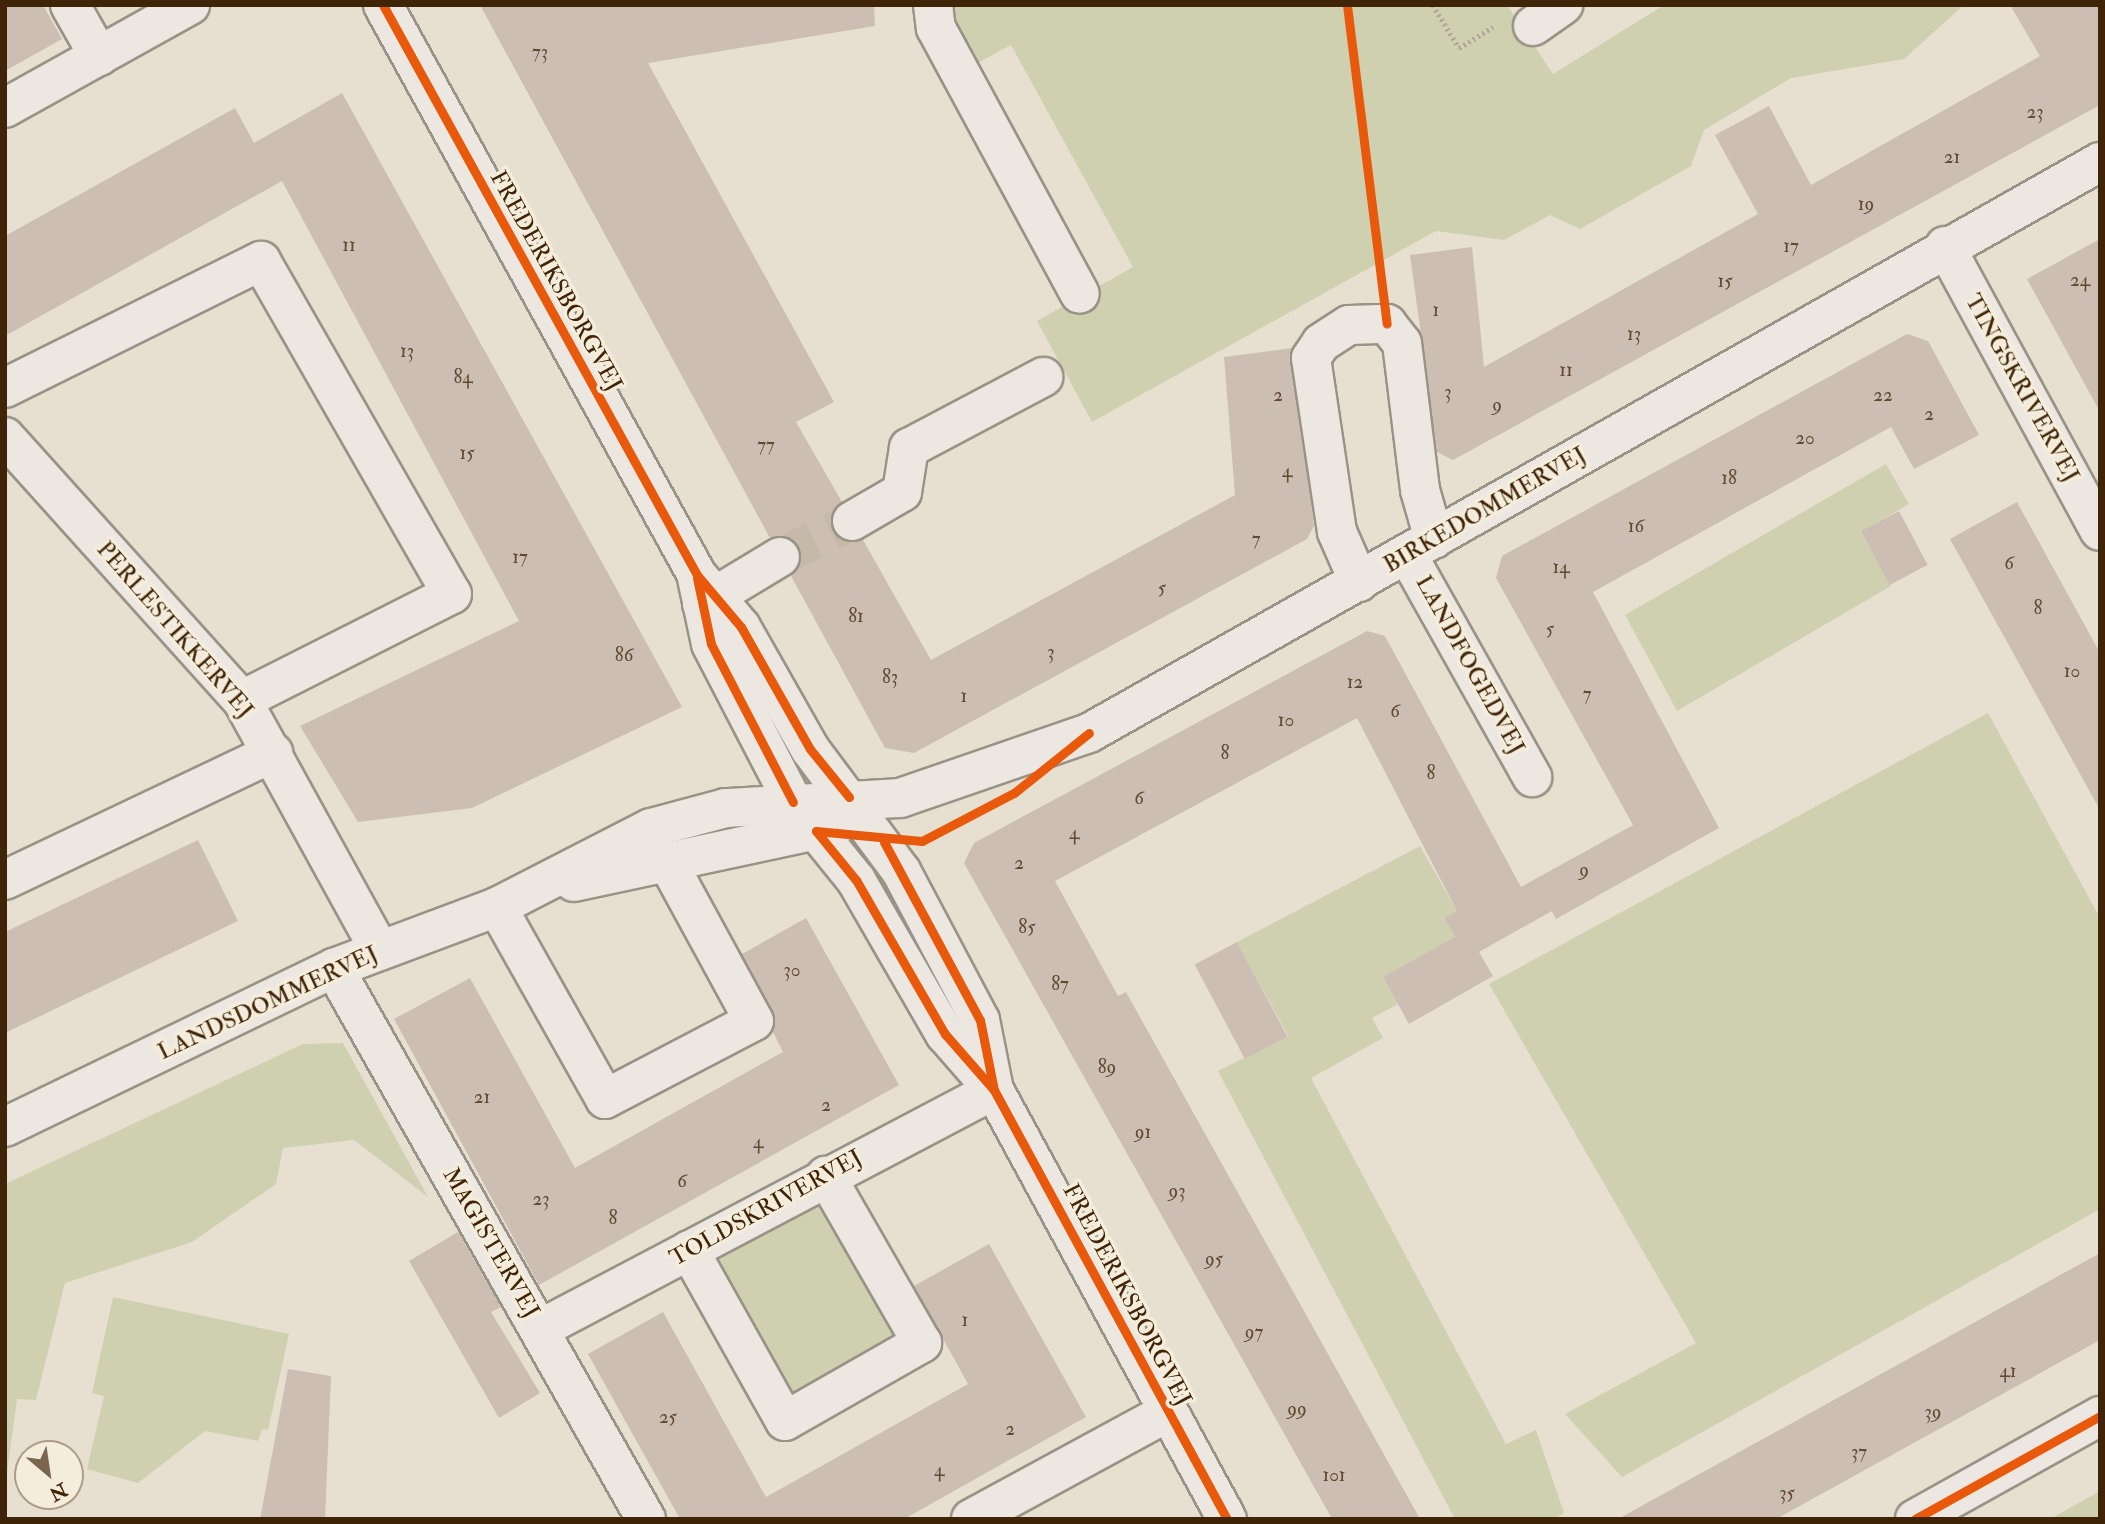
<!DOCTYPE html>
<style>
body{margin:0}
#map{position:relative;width:2105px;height:1524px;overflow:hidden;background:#e7e0d1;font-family:"IM FELL Double Pica",serif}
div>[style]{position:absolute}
.green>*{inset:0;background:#cfd0af;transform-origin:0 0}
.building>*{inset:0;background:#ccbeb2;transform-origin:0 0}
.minor-tunnel>*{height:38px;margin-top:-19px;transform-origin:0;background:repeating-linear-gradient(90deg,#c5baa9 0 38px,transparent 0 57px)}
.path>*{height:4.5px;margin-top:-2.25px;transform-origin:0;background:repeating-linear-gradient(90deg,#aba59c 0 2px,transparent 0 5.5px)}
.roads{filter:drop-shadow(2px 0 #999286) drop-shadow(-2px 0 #999286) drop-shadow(0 2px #999286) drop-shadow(0 -2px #999286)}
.minor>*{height:38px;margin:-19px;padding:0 19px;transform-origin:19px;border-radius:19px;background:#ece8e1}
.cycleway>*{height:9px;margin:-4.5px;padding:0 4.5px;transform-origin:4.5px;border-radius:4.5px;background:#e8590c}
span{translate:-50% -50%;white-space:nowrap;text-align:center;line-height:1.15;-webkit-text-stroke:7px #f5eddc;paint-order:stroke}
.number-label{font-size:19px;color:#624a32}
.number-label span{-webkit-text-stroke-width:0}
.street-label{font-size:23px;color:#3f2407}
.frame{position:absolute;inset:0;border:7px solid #3f2407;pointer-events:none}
.north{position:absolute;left:14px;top:1440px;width:70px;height:70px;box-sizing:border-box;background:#f5eddc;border:2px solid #ac9d87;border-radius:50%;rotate:151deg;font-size:19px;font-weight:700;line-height:28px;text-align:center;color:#3f2407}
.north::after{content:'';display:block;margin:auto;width:24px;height:32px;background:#7a664e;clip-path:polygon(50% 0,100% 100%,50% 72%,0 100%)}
</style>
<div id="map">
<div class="green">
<div style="clip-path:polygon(949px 5px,1507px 5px,1553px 74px,1664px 5px,1964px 5px,1904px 59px,1791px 78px,1704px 130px,1691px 166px,1580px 229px,1550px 215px,1504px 240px,1436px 231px,1092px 422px,1037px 321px,1133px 267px,1011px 45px,972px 66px,954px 34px)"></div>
<div style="clip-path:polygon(1886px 464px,1909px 504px,1861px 532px,1891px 586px,1677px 711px,1625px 615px)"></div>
<div style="clip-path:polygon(1988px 713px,2100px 918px,2100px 1209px,1622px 1477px,1565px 1414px,1696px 1343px,1489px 984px)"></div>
<div style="clip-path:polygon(1420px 846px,1457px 911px,1444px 918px,1459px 945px,1383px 977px,1398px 1004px,1372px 1018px,1383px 1038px,1311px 1078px,1506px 1444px,1536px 1430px,1564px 1513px,1554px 1519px,1455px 1519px,1218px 1071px,1288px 1036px,1237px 942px)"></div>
<div style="clip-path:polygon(343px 1043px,428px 1197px,354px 1140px,283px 1148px,276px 1184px,192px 1242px,65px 1283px,36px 1400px,17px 1399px,5px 1488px,5px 1184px,303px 1044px)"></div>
<div style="left:825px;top:1196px;width:167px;height:131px;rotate:60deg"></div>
<div style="clip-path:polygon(113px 1297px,289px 1334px,268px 1430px,262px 1429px,258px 1441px,205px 1431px,138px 1483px,87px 1469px,104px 1396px,92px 1393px)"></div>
<div style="clip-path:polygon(2100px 1491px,2100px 1519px,2051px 1519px,2052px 1518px)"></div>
</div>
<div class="building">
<div style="clip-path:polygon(5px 5px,43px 5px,62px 39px,5px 71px)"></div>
<div style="clip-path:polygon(480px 5px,874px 5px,875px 26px,648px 63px,834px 402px,796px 422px,842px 502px,833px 511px,833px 531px,842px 540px,863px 540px,931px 660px,1235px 495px,1224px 357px,1292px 348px,1314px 526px,1307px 539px,914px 753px,885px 748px,791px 576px,799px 567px,799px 546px,790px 538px,770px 538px)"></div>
<div style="clip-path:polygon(2010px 5px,2100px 5px,2100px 105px,1453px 460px,1437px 452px,1410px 255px,1472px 247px,1484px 367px,1758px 214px,1715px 135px,1769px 106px,1811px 185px,2040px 56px)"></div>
<div style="clip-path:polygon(342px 93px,682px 707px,472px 808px,358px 822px,300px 726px,519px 621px,282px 181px,5px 336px,5px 236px,235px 108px,254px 143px)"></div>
<div style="clip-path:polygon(2100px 239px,2100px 412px,2027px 279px)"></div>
<div style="clip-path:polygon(1907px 334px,1928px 341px,1979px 435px,1914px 469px,1891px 427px,1593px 592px,1719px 828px,1556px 919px,1552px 911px,1479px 952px,1493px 976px,1409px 1024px,1383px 977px,1455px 937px,1444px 918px,1457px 911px,1357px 718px,1055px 881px,1118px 996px,1126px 992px,1420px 1519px,1332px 1519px,964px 863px,974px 843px,1367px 631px,1385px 636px,1521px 887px,1633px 825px,1496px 578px,1502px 556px)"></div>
<div style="clip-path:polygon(2017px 502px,2100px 653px,2100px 810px,1950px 539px)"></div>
<div style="left:1899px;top:511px;width:61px;height:43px;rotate:62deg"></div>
<div style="clip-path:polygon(198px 840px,238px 921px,5px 1033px,5px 932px)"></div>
<div style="clip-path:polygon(806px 918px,899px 1085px,539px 1285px,394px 1019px,470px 978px,575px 1168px,783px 1052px,773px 1032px,773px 1011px,742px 954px)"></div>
<div style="left:1237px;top:942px;width:107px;height:48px;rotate:62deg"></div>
<div style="clip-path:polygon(458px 1232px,501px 1307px,491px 1312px,540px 1393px,499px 1418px,409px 1261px)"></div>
<div style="clip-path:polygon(989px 1244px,1086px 1417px,904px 1519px,680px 1519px,588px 1354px,663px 1312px,766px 1497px,968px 1384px,914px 1286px)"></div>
<div style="clip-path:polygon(2100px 1253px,2100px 1340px,1776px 1519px,1618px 1519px)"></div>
<div style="clip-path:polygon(288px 1369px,331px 1376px,325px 1519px,260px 1519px)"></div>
</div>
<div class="minor-tunnel">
<div style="left:780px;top:557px;width:80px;rotate:-26.6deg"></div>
</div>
<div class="path">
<div style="left:1247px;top:5px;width:101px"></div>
<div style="left:1433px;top:5px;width:50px;rotate:58.8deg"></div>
<div style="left:1459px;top:48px;width:40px;rotate:-32deg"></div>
</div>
<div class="roads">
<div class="minor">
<div style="left:70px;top:5px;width:59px;rotate:60.4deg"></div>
<div style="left:383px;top:5px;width:651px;rotate:61.15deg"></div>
<div style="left:697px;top:575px;width:68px;rotate:49.8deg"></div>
<div style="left:741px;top:627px;width:140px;rotate:60.5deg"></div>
<div style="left:810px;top:749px;width:152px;rotate:53.3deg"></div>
<div style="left:901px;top:871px;width:169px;rotate:62.1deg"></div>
<div style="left:980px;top:1020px;width:71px;rotate:78.7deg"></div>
<div style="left:933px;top:5px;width:23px;rotate:83deg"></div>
<div style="left:936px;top:28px;width:302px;rotate:61.6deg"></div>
<div style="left:1533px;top:26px;width:37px;rotate:-35deg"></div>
<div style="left:5px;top:108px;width:212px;rotate:-29.1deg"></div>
<div style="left:1945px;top:246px;width:324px;rotate:61.5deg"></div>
<div style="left:5px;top:388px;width:286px;rotate:-26.4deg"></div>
<div style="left:261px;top:261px;width:384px;rotate:60.2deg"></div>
<div style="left:452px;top:594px;width:235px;rotate:153.2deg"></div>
<div style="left:5px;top:437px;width:354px;rotate:48deg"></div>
<div style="left:242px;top:700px;width:286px;rotate:61.2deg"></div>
<div style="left:852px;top:521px;width:58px;rotate:-30.1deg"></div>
<div style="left:902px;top:492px;width:45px;rotate:-81deg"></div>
<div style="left:909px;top:448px;width:152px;rotate:-27.9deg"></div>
<div style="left:1407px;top:554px;width:256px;rotate:60.7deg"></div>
<div style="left:697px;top:578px;width:67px;rotate:78deg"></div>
<div style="left:711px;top:644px;width:178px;rotate:62.6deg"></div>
<div style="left:793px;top:802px;width:100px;rotate:51.1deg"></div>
<div style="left:856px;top:880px;width:178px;rotate:60deg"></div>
<div style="left:945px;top:1034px;width:74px;rotate:48.8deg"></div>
<div style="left:994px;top:1090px;width:488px;rotate:61.5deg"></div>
<div style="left:1359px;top:582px;width:55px;rotate:-113.7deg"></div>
<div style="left:1337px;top:532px;width:176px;rotate:-98.5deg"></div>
<div style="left:1311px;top:358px;width:18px;rotate:-56deg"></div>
<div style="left:1321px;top:343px;width:33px;rotate:-33deg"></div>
<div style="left:1349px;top:325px;width:38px;rotate:-2deg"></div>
<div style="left:1387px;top:324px;width:24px;rotate:52deg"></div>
<div style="left:1402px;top:343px;width:148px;rotate:83deg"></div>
<div style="left:1420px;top:490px;width:51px;rotate:74.1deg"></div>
<div style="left:702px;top:604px;width:91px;rotate:-31.1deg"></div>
<div style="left:5px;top:880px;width:297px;rotate:-25.4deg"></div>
<div style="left:574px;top:882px;width:268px;rotate:-12.1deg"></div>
<div style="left:497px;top:907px;width:220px;rotate:60.6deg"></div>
<div style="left:605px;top:1099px;width:168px;rotate:-27.6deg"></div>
<div style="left:754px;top:1021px;width:178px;rotate:-118.6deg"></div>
<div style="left:334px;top:968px;width:633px;rotate:60.48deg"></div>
<div style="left:5px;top:1127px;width:365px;rotate:-25.8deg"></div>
<div style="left:334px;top:968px;width:174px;rotate:-20.5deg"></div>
<div style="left:497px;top:907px;width:173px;rotate:-27.2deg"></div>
<div style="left:651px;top:828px;width:78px;rotate:-14.9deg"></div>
<div style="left:726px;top:808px;width:174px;rotate:-3.3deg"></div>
<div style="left:900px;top:798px;width:200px;rotate:-19deg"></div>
<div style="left:1089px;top:733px;width:1161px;rotate:-29.46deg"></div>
<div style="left:689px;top:1250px;width:196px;rotate:60.7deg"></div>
<div style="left:785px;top:1421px;width:158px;rotate:-29.7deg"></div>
<div style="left:922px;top:1343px;width:193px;rotate:-119.9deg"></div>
<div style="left:540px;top:1329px;width:513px;rotate:-27.76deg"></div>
<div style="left:971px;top:1519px;width:224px;rotate:-28.5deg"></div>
<div style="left:1915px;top:1519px;width:212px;rotate:-29.1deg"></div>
</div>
</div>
<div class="cycleway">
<div style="left:383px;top:5px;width:651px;rotate:61.15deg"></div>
<div style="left:697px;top:575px;width:68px;rotate:49.8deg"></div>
<div style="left:741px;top:627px;width:140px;rotate:60.5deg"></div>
<div style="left:810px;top:749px;width:62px;rotate:50.9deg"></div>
<div style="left:1347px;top:5px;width:321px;rotate:82.9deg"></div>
<div style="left:697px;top:578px;width:67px;rotate:78deg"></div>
<div style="left:711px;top:644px;width:178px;rotate:62.6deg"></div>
<div style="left:816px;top:831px;width:63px;rotate:50.8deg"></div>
<div style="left:856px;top:880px;width:178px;rotate:60deg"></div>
<div style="left:945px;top:1034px;width:74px;rotate:48.8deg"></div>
<div style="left:994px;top:1090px;width:488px;rotate:61.5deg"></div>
<div style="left:816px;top:831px;width:106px;rotate:5.4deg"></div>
<div style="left:922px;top:841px;width:104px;rotate:-27.6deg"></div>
<div style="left:1014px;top:793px;width:96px;rotate:-38.7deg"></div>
<div style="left:884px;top:842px;width:202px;rotate:61.7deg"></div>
<div style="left:980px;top:1020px;width:71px;rotate:78.7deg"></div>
<div style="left:1915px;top:1519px;width:212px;rotate:-29.1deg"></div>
</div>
<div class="number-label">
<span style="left:540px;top:53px">73</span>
<span style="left:2035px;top:113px">23</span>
<span style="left:1952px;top:158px">21</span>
<span style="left:1866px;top:205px">19</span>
<span style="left:349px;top:246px">11</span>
<span style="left:1791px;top:247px">17</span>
<span style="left:2080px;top:281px">24</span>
<span style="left:1725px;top:282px">15</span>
<span style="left:1436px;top:311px">1</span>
<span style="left:1634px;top:335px">13</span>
<span style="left:407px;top:352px">13</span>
<span style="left:1566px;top:371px">11</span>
<span style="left:463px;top:378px">84</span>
<span style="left:1448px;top:393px">3</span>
<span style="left:1278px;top:396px">2</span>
<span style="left:1883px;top:396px">22</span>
<span style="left:1497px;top:406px">9</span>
<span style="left:1929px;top:415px">2</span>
<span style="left:1805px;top:439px">20</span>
<span style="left:766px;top:446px">77</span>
<span style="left:467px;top:454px">15</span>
<span style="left:1287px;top:472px">4</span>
<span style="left:1729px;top:479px">18</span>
<span style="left:1636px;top:527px">16</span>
<span style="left:1256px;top:540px">7</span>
<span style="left:520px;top:558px">17</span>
<span style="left:2009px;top:564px">6</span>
<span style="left:1561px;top:568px">14</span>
<span style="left:1162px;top:589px">5</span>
<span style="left:2038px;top:609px">8</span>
<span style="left:856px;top:617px">81</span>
<span style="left:1550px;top:630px">5</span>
<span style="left:1051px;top:653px">3</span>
<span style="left:624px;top:656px">86</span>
<span style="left:2072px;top:672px">10</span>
<span style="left:890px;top:678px">83</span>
<span style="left:1355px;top:683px">12</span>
<span style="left:1587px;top:695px">7</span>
<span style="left:964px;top:697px">1</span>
<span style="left:1395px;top:712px">6</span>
<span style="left:1286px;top:721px">10</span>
<span style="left:1225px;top:754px">8</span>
<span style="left:1431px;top:774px">8</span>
<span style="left:1139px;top:799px">6</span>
<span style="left:1074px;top:834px">4</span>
<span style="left:1019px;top:864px">2</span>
<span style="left:1584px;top:871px">9</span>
<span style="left:1027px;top:928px">85</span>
<span style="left:792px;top:971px">30</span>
<span style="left:1060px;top:985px">87</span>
<span style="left:1107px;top:1068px">89</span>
<span style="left:482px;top:1098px">21</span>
<span style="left:826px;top:1106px">2</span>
<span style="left:1143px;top:1133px">91</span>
<span style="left:758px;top:1143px">4</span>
<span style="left:682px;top:1182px">6</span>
<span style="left:1177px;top:1192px">93</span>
<span style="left:541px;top:1200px">23</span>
<span style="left:613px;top:1219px">8</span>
<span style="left:1214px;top:1260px">95</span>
<span style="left:965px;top:1321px">1</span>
<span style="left:1254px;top:1333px">97</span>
<span style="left:2008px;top:1372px">41</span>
<span style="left:1297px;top:1410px">99</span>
<span style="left:1933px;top:1413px">39</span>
<span style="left:668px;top:1418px">25</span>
<span style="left:1010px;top:1430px">2</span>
<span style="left:1859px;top:1453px">37</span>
<span style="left:939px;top:1471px">4</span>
<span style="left:1334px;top:1476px">101</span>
<span style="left:1787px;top:1494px">35</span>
</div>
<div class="street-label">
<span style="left:556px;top:281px;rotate:61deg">FREDERIKSBORGVEJ</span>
<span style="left:2022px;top:388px;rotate:61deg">TINGSKRIVERVEJ</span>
<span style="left:1485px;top:510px;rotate:-30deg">BIRKEDOMMERVEJ</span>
<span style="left:175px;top:630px;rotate:49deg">PERLESTIKKERVEJ</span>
<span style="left:1470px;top:665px;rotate:61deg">LANDFOGEDVEJ</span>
<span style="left:268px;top:1003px;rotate:-25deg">LANDSDOMMERVEJ</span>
<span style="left:766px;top:1208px;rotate:-29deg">TOLDSKRIVERVEJ</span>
<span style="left:491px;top:1243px;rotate:60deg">MAGISTERVEJ</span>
<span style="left:1127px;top:1295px;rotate:62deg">FREDERIKSBORGVEJ</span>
</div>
<div class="frame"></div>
<div class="north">N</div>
</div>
